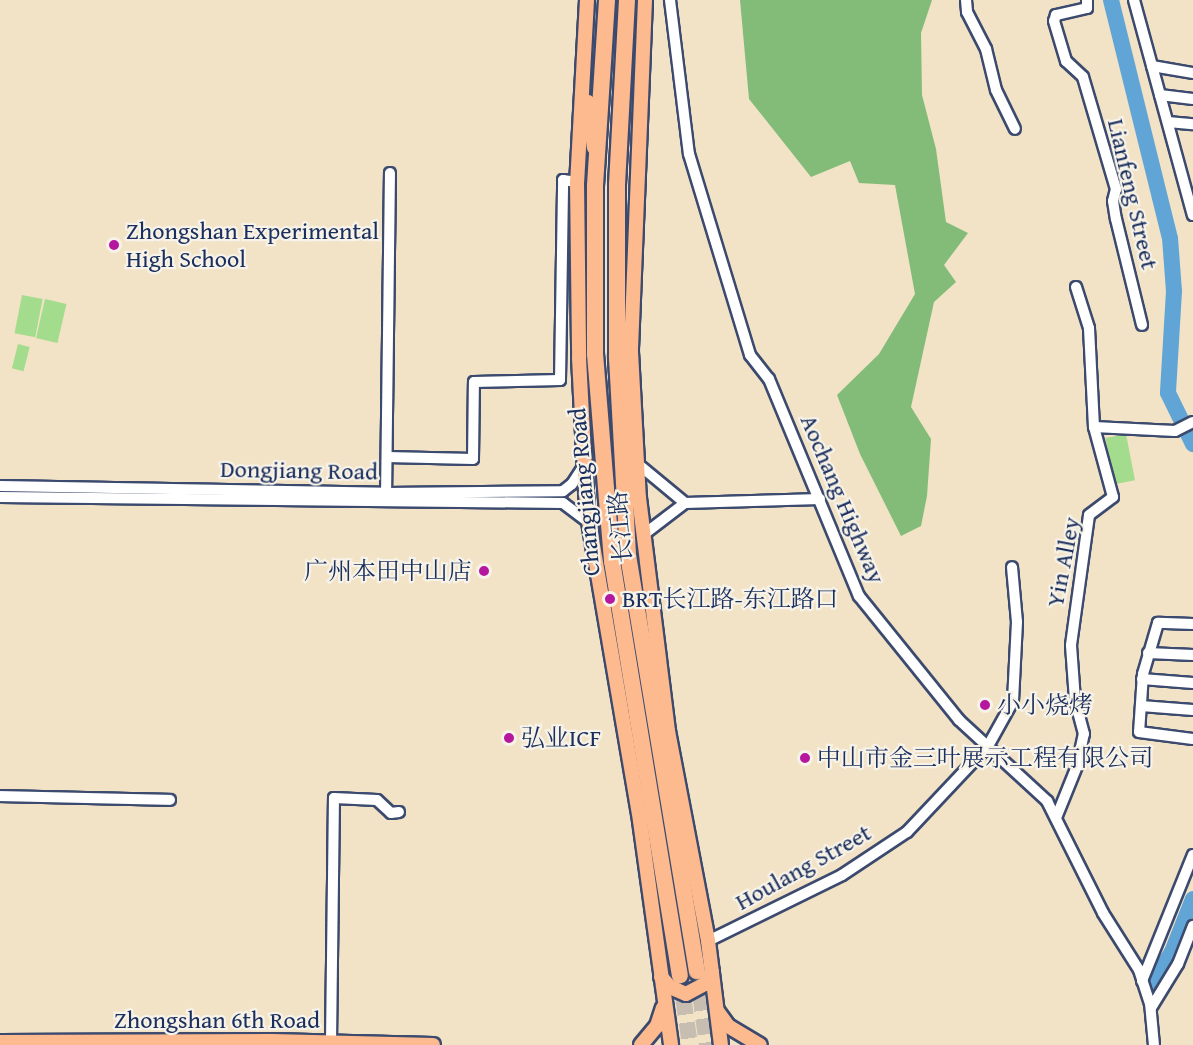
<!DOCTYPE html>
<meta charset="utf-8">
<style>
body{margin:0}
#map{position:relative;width:1193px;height:1045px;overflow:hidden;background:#f2e2c6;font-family:"Gentium Book Plus","Noto Serif SC",serif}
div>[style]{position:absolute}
.green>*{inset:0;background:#a4dc8d;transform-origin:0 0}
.forest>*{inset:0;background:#83bc78}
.river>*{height:16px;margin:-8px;padding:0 8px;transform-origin:8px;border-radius:8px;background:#61a5d6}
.highway-tunnel>*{height:16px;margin-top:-8px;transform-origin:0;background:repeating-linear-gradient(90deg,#c7beb1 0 16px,transparent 0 24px)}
.roads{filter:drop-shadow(2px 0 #3b4a6e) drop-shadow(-2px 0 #3b4a6e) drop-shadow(0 2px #3b4a6e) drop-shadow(0 -2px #3b4a6e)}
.minor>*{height:10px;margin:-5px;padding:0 5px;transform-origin:5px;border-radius:5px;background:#fff}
.major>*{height:14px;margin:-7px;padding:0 7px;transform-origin:7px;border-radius:7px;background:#fcba8e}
.highway>*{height:16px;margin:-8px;padding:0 8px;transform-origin:8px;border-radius:8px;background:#fcba8e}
.dots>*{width:16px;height:16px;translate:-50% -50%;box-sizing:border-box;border:3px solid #f7f3e8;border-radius:50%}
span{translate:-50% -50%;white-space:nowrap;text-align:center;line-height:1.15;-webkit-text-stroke:4.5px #f7f3e8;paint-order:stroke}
.street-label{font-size:24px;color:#1b2f5e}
.poi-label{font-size:24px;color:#1b2f5e}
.left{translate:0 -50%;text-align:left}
.right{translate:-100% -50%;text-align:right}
</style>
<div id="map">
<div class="green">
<div style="left:22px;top:295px;width:21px;height:39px;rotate:11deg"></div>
<div style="left:45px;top:299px;width:22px;height:40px;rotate:13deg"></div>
<div style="left:18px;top:344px;width:12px;height:25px;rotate:14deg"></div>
<div style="left:1126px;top:434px;width:47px;height:21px;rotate:79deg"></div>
</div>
<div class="forest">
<div style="clip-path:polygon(740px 0,932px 0,921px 33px,922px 95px,936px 149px,946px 222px,968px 233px,944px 265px,956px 282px,934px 302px,911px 407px,931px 439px,927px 496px,921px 526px,901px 536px,860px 454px,837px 395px,879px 354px,915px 294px,895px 185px,859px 183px,850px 161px,811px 177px,749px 99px)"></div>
</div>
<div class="river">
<div style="left:1111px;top:0;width:245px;rotate:76.1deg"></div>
<div style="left:1170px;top:238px;width:53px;rotate:85.7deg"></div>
<div style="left:1174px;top:291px;width:102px;rotate:93.4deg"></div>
<div style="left:1168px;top:393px;width:57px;rotate:63.9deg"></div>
<div style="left:1152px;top:985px;width:39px;rotate:-59deg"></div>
<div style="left:1172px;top:952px;width:57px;rotate:-68.4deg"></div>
</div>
<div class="highway-tunnel">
<div style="left:697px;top:971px;width:75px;rotate:82.3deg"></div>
<div style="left:680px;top:975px;width:71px;rotate:81.9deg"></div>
</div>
<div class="roads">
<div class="minor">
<div style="left:670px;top:0;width:155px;rotate:83deg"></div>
<div style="left:689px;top:154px;width:210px;rotate:73.1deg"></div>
<div style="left:750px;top:355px;width:31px;rotate:52deg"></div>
<div style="left:769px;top:379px;width:235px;rotate:67.5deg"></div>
<div style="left:859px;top:596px;width:159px;rotate:51.1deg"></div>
<div style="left:959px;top:720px;width:120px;rotate:42.6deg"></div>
<div style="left:1047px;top:801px;width:125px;rotate:63.4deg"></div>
<div style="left:1103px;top:913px;width:67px;rotate:57.7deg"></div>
<div style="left:1139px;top:970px;width:35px;rotate:72deg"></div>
<div style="left:1150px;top:1003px;width:42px;rotate:84.6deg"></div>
<div style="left:966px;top:0;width:12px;rotate:85deg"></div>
<div style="left:967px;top:12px;width:42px;rotate:62.8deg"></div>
<div style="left:986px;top:49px;width:42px;rotate:76.3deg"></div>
<div style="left:996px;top:90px;width:43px;rotate:64deg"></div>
<div style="left:1087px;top:0;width:8px;rotate:90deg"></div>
<div style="left:1087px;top:8px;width:32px;rotate:167deg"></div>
<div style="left:1056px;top:15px;width:6px;rotate:108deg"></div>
<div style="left:1054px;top:21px;width:42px;rotate:73.3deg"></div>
<div style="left:1066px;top:61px;width:23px;rotate:43deg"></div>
<div style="left:1083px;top:77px;width:117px;rotate:73.6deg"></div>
<div style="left:1116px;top:189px;width:12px;rotate:104deg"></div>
<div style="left:1113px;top:201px;width:18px;rotate:81deg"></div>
<div style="left:1116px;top:219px;width:109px;rotate:76.2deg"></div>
<div style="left:1134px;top:0;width:223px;rotate:74.7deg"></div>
<div style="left:1152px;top:66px;width:42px;rotate:9.7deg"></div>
<div style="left:1160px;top:95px;width:33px;rotate:7deg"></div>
<div style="left:1168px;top:122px;width:25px;rotate:5deg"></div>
<div style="left:1094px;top:427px;width:81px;rotate:2.8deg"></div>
<div style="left:1175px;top:431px;width:20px;rotate:-27deg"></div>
<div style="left:387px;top:457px;width:86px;rotate:1.3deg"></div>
<div style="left:473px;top:459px;width:77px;rotate:-89.3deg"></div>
<div style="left:474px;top:382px;width:86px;rotate:-1.3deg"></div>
<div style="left:560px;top:380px;width:200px;rotate:-89.1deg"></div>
<div style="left:563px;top:180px;width:14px;rotate:8deg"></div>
<div style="left:638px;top:464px;width:61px;rotate:39.7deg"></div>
<div style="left:685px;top:503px;width:135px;rotate:-1.7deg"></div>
<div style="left:0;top:486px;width:386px;rotate:1deg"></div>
<div style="left:386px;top:493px;width:177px;rotate:-0.6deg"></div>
<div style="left:563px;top:491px;width:11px;rotate:-38deg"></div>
<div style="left:572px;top:484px;width:24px;rotate:-57deg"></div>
<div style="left:0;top:497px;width:563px;rotate:0.61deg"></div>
<div style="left:563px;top:503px;width:34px;rotate:37deg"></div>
<div style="left:386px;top:498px;width:325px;rotate:-89.3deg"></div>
<div style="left:643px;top:535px;width:53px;rotate:-37.3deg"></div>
<div style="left:1193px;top:624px;width:35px;rotate:-178deg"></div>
<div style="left:1158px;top:623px;width:53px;rotate:106.4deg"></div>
<div style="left:1143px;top:674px;width:58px;rotate:93.9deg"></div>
<div style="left:1139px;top:732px;width:54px;rotate:7.4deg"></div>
<div style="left:1148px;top:653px;width:45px;rotate:2.5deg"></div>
<div style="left:1142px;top:679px;width:51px;rotate:4.5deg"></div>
<div style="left:1141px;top:706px;width:52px;rotate:4.4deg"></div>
<div style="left:0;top:796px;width:170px;rotate:1.3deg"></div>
<div style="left:1056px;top:818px;width:56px;rotate:-68deg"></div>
<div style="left:1077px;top:766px;width:33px;rotate:-78deg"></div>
<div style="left:1084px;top:734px;width:35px;rotate:-105deg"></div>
<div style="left:1075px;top:700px;width:55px;rotate:-94.2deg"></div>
<div style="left:1071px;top:645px;width:131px;rotate:-82.1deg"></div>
<div style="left:1089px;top:515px;width:30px;rotate:-37deg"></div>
<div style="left:1113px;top:497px;width:73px;rotate:-105.2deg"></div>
<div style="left:1094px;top:427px;width:99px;rotate:-92.9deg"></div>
<div style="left:1089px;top:328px;width:43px;rotate:-107.6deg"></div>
<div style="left:708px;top:941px;width:149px;rotate:-26.2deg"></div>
<div style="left:842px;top:875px;width:78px;rotate:-33.5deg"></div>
<div style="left:907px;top:832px;width:118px;rotate:-46.7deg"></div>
<div style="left:988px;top:746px;width:51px;rotate:-60.9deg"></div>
<div style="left:1013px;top:701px;width:79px;rotate:-87.1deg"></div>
<div style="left:1017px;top:622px;width:55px;rotate:-95.2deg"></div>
<div style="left:1142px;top:981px;width:136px;rotate:-68deg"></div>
<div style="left:1151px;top:1008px;width:52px;rotate:-58.5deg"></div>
<div style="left:1178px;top:964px;width:41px;rotate:-68.5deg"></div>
<div style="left:331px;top:1042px;width:244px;rotate:-89.3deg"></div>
<div style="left:334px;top:798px;width:43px;rotate:2.7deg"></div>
<div style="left:377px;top:800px;width:19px;rotate:43deg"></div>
<div style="left:391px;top:813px;width:8px;rotate:-7deg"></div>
</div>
<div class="major">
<div style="left:587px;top:0;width:182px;rotate:93.1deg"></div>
<div style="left:577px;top:182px;width:176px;rotate:89.3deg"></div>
<div style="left:579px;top:358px;width:152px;rotate:87deg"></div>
<div style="left:587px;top:510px;width:315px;rotate:80.3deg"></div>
<div style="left:640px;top:821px;width:226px;rotate:82.1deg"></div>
<div style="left:645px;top:0;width:352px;rotate:92.3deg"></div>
<div style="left:631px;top:352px;width:146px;rotate:86.9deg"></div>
<div style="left:639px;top:498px;width:235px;rotate:82.9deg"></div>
<div style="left:668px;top:731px;width:214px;rotate:79.2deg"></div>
<div style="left:708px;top:941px;width:105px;rotate:82.9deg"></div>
<div style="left:588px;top:102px;width:46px;rotate:82.6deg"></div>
<div style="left:661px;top:977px;width:13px;rotate:48deg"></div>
<div style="left:670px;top:987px;width:17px;rotate:24deg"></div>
<div style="left:686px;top:994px;width:21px;rotate:-28deg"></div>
<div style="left:705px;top:984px;width:14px;rotate:-60deg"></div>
<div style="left:718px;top:1012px;width:17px;rotate:54deg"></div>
<div style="left:728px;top:1026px;width:37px;rotate:31deg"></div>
<div style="left:0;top:1042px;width:272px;rotate:-0.2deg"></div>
<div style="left:272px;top:1041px;width:161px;rotate:1.4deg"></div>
<div style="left:641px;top:1045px;width:25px;rotate:-50deg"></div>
<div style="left:657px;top:1026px;width:19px;rotate:-72deg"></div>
</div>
<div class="highway">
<div style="left:607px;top:0;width:186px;rotate:93.7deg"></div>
<div style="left:595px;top:186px;width:168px;rotate:90deg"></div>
<div style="left:595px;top:354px;width:208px;rotate:85.3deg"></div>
<div style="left:612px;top:561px;width:420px;rotate:80.7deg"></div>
<div style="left:627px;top:0;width:185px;rotate:93.1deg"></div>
<div style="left:617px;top:185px;width:173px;rotate:90deg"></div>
<div style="left:617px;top:358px;width:197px;rotate:86.8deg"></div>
<div style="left:628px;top:555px;width:422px;rotate:80.6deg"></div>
</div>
</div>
<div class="dots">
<div style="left:114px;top:245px;background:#b5179e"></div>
<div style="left:484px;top:571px;background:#b5179e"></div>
<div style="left:610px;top:599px;background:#b5179e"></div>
<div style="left:985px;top:705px;background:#b5179e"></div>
<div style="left:509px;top:738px;background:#b5179e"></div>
<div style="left:805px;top:758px;background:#b5179e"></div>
</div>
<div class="street-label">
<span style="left:1133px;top:194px;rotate:77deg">Lianfeng Street</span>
<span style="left:299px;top:470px;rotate:1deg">Dongjiang Road</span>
<span style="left:584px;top:492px;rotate:-95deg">Changjiang Road</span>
<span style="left:843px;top:499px;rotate:67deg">Aochang Highway</span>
<span style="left:620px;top:527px;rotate:-95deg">长江路</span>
<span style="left:1063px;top:562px;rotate:-79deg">Yin Alley</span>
<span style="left:803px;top:867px;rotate:-29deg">Houlang Street</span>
<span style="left:217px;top:1020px">Zhongshan 6th Road</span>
</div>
<div class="poi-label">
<span class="left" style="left:126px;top:245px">Zhongshan Experimental<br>High School</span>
<span class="right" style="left:472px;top:571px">广州本田中山店</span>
<span class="left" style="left:622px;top:599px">BRT长江路-东江路口</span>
<span class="left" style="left:997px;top:705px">小小烧烤</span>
<span class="left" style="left:521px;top:738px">弘业ICF</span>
<span class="left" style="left:817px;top:758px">中山市金三叶展示工程有限公司</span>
</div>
</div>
